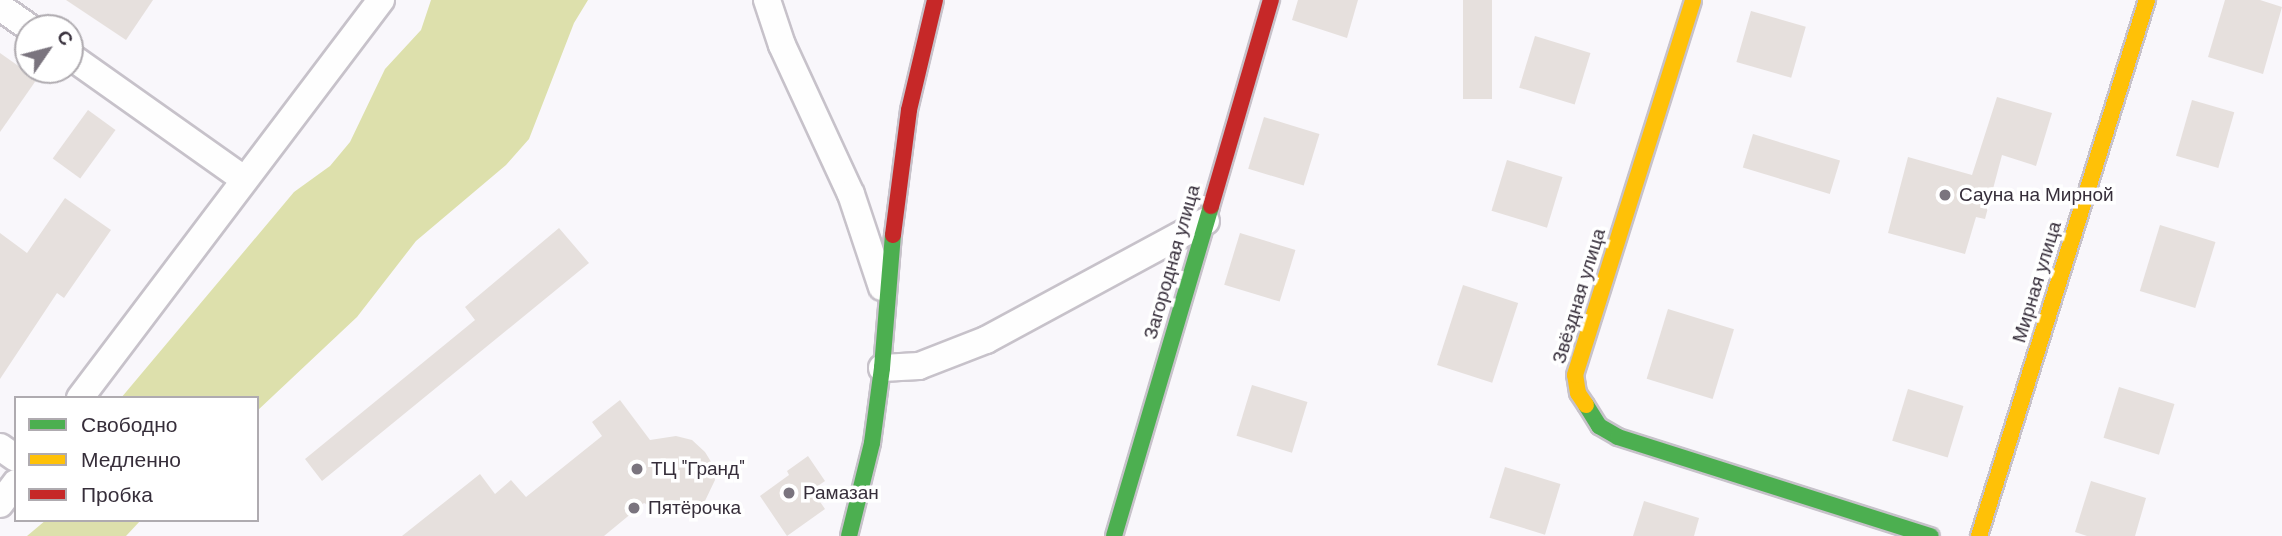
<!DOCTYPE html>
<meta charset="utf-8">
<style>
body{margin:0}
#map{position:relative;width:2282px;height:536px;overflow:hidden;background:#f9f7fb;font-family:"DM Sans",sans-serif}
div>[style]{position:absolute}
.green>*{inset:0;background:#dde0ac}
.building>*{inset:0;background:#e6e0dd;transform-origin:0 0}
.roads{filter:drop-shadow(2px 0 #c7c2ca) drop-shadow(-2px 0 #c7c2ca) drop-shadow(0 2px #c7c2ca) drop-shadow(0 -2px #c7c2ca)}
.street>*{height:26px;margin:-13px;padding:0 13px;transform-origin:13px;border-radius:13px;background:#fefefe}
.fast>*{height:16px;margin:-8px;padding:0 8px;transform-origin:8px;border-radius:8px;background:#4caf50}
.slow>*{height:16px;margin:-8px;padding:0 8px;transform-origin:8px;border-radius:8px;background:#ffc107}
.jam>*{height:16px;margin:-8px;padding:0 8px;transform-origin:8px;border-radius:8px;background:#c62828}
.dots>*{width:19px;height:19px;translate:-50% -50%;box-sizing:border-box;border:4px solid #fff;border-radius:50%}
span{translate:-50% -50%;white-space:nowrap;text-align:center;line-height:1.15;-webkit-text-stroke:7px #fff;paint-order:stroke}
.poi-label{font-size:19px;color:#362e3a}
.left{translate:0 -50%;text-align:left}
.street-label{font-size:19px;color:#362e3a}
.legend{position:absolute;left:14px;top:396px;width:245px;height:126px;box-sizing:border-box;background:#fff;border:2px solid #afabb0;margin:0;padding:9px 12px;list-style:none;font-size:21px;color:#362e3a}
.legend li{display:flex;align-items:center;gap:14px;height:35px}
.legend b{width:35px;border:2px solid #afabb0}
.north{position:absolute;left:14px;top:14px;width:70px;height:70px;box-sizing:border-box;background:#fff;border:2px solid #afabb0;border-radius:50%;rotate:55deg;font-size:19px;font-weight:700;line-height:28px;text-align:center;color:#362e3a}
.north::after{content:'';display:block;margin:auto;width:24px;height:32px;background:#7a747e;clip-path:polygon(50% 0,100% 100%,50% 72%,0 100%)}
</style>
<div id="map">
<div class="green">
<div style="clip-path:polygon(431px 0,588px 0,574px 23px,529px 139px,506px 165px,416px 241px,357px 317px,257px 411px,257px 398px,121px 398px,294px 192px,330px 166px,350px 142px,385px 69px,421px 30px)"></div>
<div style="clip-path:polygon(46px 520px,141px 520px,126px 536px,27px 536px)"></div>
</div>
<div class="building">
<div style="clip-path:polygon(66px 0,153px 0,126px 40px)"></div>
<div style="clip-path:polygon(1298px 0,1358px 0,1347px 38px,1292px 20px)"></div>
<div style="left:1463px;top:0;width:29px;height:99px"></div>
<div style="clip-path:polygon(2225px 0,2260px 0,2282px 7px,2263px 74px,2208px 57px)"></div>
<div style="left:1751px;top:11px;width:57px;height:53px;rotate:16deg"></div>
<div style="left:1535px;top:36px;width:58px;height:54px;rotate:17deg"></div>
<div style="clip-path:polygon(0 53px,37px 79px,0 132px)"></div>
<div style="clip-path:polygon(1997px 97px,2052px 113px,2036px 166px,2002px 155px,1985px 219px,1976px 217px,1965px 254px,1888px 233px,1908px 157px,1972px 175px)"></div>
<div style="left:2192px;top:100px;width:44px;height:58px;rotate:16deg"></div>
<div style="left:88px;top:110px;width:34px;height:60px;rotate:36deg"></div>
<div style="left:1264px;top:117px;width:58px;height:54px;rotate:17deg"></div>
<div style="left:1753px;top:134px;width:91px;height:35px;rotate:17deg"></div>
<div style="left:1507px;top:160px;width:58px;height:53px;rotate:17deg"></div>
<div style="clip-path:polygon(65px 198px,111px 230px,64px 298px,57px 293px,0 379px,0 233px,27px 253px)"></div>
<div style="left:2160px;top:225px;width:58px;height:69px;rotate:17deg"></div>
<div style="clip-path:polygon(559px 228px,589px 263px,322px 481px,305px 459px,475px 320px,465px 307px)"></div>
<div style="left:1240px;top:233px;width:58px;height:54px;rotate:17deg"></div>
<div style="left:1463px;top:285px;width:58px;height:84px;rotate:18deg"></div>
<div style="left:1668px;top:309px;width:69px;height:73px;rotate:17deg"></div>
<div style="left:1252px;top:385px;width:58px;height:53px;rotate:17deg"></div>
<div style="left:2119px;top:387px;width:58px;height:53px;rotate:17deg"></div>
<div style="left:1908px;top:389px;width:58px;height:54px;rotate:17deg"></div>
<div style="clip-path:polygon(620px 400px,650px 440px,676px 436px,692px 440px,705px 452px,713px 465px,715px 480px,704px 503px,682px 515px,669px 515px,644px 503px,604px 536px,402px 536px,480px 474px,495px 494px,511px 480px,526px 497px,602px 436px,592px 422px)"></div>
<div style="clip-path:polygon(808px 456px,825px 481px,812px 490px,825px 509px,787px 536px,760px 496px,789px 475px,787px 471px)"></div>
<div style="left:1505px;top:467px;width:58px;height:53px;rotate:17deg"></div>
<div style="clip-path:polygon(2091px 481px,2146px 498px,2135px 536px,2087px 536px,2075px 532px)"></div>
<div style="clip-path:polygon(1644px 501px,1699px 518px,1694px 536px,1633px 536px)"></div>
</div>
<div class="roads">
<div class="street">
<div style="left:767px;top:0;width:47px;rotate:71.6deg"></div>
<div style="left:782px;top:45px;width:164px;rotate:65.2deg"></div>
<div style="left:851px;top:194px;width:98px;rotate:71.6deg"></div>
<div style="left:0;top:7px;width:37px;rotate:35deg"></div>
<div style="left:70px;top:56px;width:213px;rotate:35.3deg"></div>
<div style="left:882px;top:368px;width:37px;rotate:-3deg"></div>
<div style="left:919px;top:366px;width:72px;rotate:-21.2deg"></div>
<div style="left:986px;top:340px;width:250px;rotate:-28.4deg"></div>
<div style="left:80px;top:398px;width:499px;rotate:-52.9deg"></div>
<div style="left:0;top:447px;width:19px;rotate:35deg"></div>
<div style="left:0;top:504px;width:26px;rotate:-53deg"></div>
</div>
<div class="fast">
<div style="left:1586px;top:405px;width:25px;rotate:58deg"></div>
<div style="left:1599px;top:426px;width:22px;rotate:30deg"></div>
<div style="left:1618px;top:437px;width:328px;rotate:17.6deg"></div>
<div style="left:849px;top:536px;width:96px;rotate:-76.1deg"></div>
<div style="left:872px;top:443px;width:76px;rotate:-82.4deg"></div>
<div style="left:882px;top:368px;width:133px;rotate:-85.3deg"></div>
<div style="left:1114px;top:536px;width:344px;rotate:-73.6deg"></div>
</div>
<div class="slow">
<div style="left:1586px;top:405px;width:14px;rotate:-124deg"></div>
<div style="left:1578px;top:393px;width:18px;rotate:-99deg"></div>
<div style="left:1575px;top:375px;width:393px;rotate:-72.5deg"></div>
<div style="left:1979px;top:536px;width:562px;rotate:-72.6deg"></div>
</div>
<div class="jam">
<div style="left:1211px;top:206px;width:215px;rotate:-73.8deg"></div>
<div style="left:893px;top:235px;width:126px;rotate:-82.7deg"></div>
<div style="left:909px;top:110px;width:113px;rotate:-76.7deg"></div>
</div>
</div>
<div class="dots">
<div style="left:1945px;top:195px;background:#7a747e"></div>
<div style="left:637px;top:469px;background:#7a747e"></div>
<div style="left:789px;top:493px;background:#7a747e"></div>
<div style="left:634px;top:508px;background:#7a747e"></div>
</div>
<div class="poi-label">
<span class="left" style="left:1959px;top:195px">Сауна на Мирной</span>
<span class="left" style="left:651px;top:469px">ТЦ "Гранд"</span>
<span class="left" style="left:803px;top:493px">Рамазан</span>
<span class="left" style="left:648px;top:508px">Пятёрочка</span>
</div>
<div class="street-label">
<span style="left:1172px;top:262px;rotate:-74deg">Загородная улица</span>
<span style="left:2037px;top:282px;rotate:-73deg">Мирная улица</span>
<span style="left:1579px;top:296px;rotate:-73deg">Звёздная улица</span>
</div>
<ul class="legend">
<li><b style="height:9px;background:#4caf50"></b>Свободно</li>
<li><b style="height:9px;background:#ffc107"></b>Медленно</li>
<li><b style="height:9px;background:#c62828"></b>Пробка</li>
</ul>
<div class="north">С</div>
</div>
